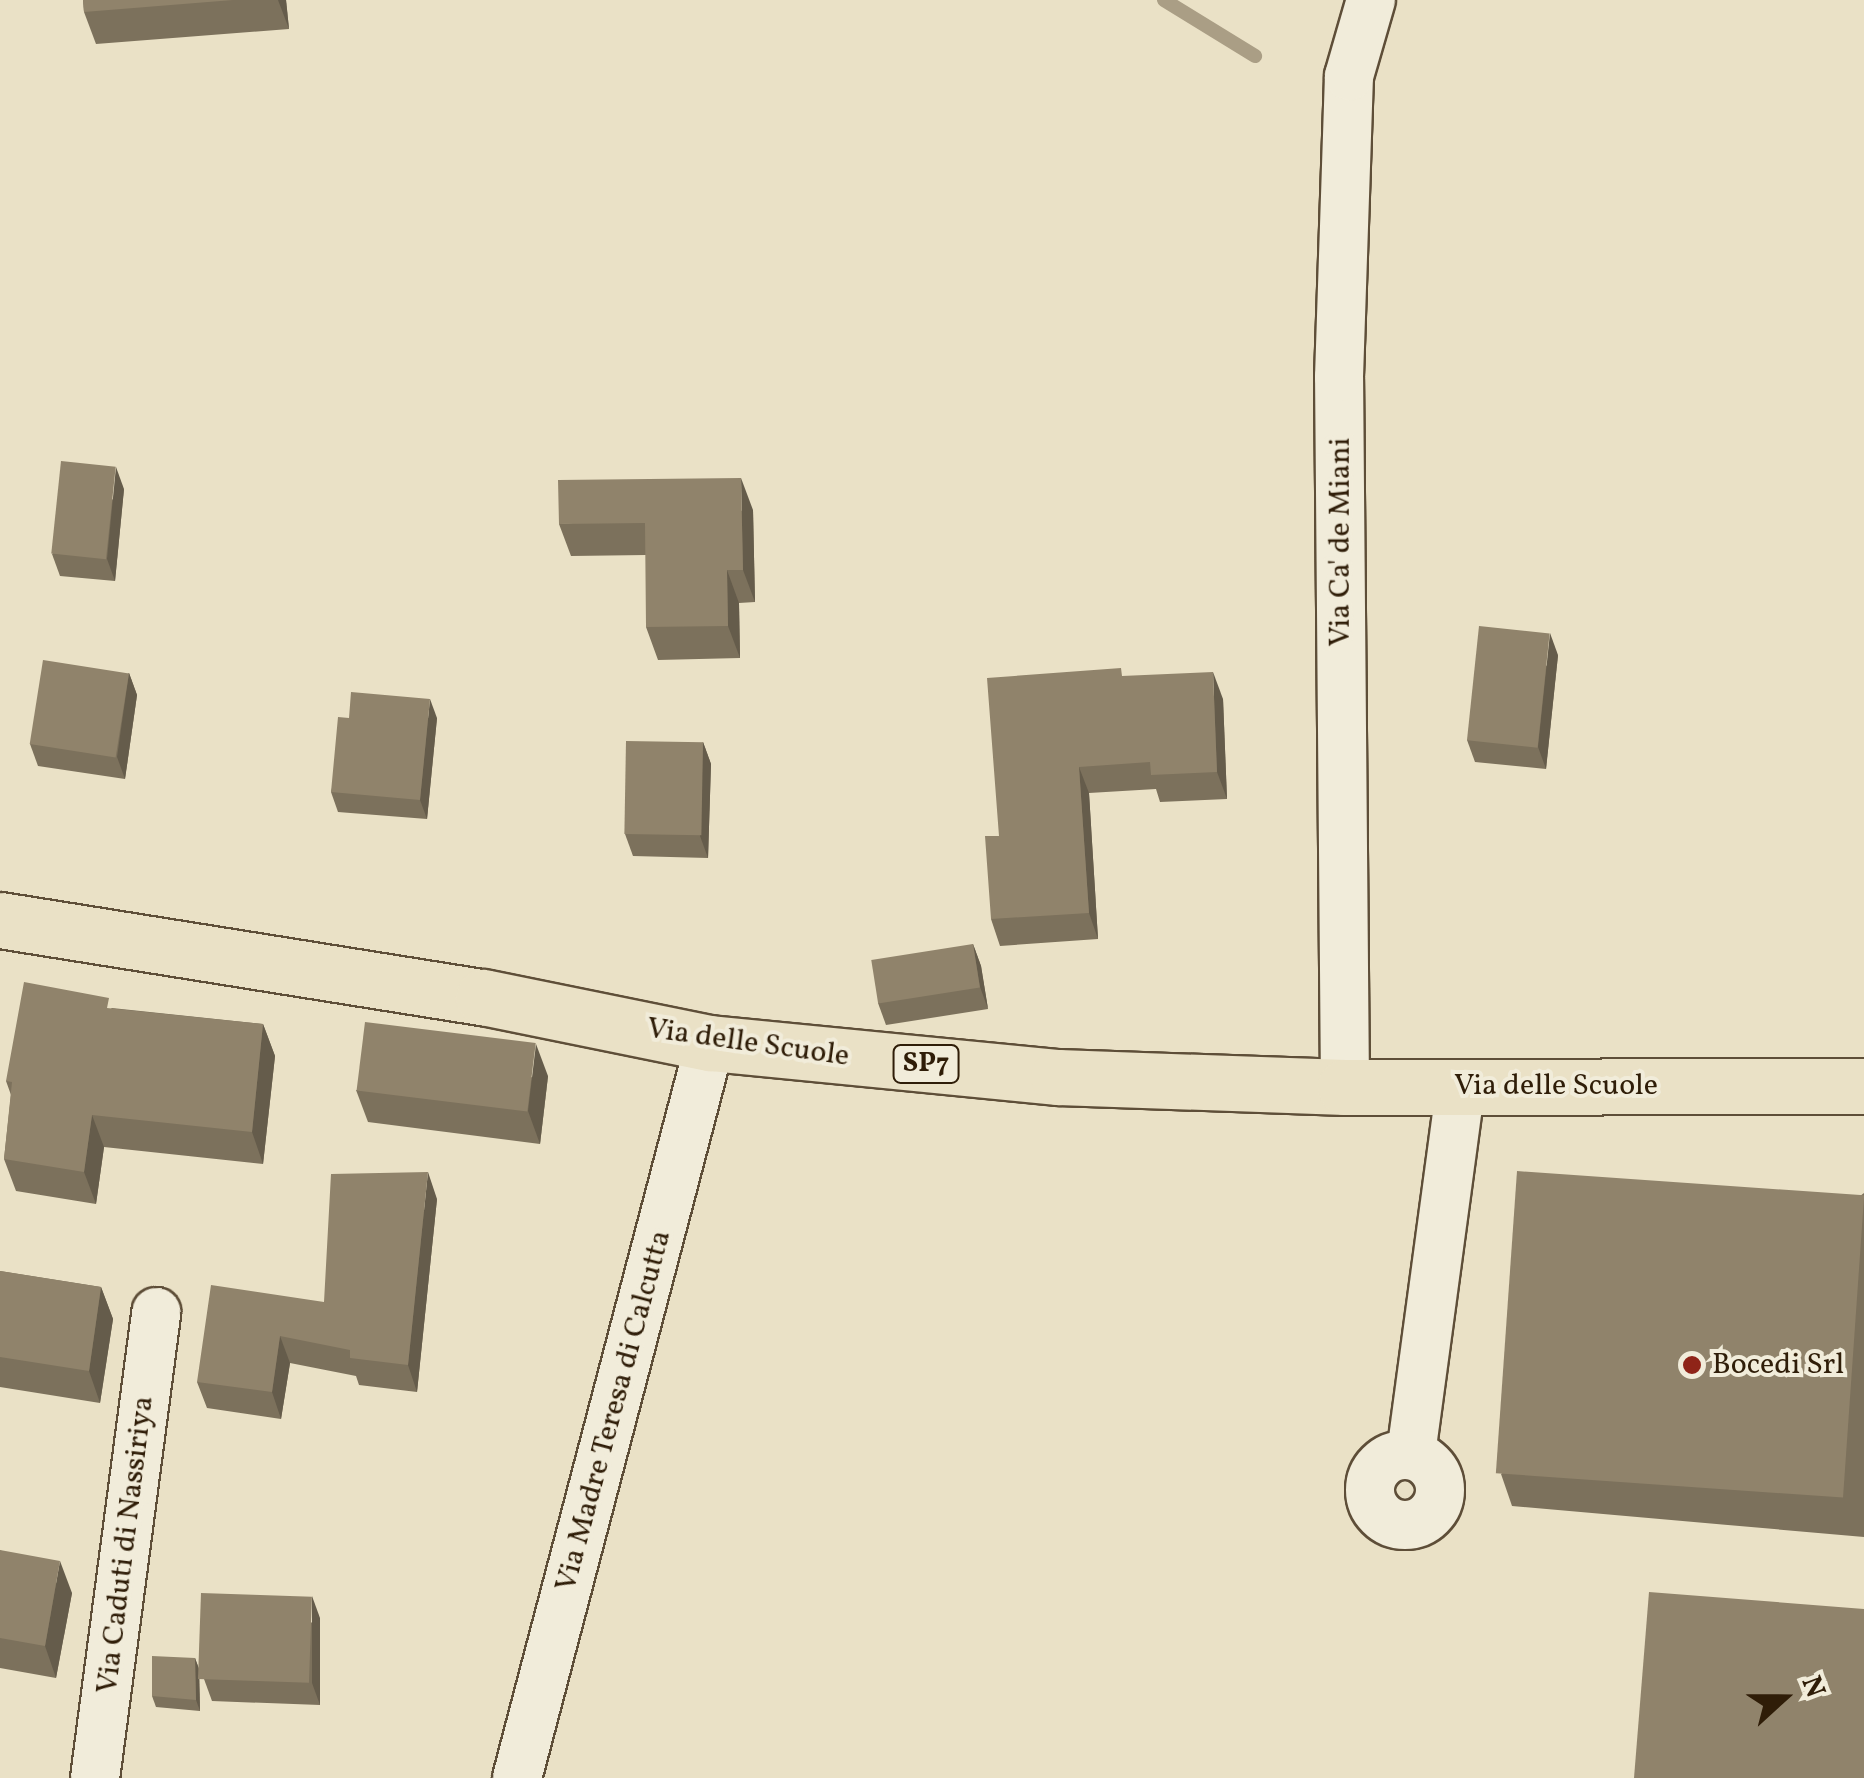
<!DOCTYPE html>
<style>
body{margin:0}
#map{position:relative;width:1864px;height:1778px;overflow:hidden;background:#eae1c6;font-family:Vollkorn,serif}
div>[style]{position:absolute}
.stream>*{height:14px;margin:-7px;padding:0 7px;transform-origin:7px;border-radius:7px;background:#aa9e85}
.roads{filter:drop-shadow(2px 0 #5e4e38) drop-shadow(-2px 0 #5e4e38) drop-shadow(0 2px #5e4e38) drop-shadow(0 -2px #5e4e38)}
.street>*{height:48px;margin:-24px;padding:0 24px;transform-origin:24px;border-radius:24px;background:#f1ecda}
.street>.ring{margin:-24px;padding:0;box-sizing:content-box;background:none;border:48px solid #f1ecda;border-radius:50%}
.primary>*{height:55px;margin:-27.5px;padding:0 27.5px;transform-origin:27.5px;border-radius:27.5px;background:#eae1c6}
.wall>*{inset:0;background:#7c715c}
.shaded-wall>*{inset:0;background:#655c4b}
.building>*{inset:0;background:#90836b;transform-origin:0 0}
.dots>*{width:28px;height:28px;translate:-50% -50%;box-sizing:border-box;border:5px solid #f1ecda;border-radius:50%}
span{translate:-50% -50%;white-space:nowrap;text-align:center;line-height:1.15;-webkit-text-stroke:8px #f1ecda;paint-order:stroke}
.shield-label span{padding:2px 8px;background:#f1ecda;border:2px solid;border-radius:8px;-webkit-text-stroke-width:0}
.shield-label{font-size:28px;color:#2f1d08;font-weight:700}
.street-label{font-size:30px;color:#2f1d08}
.poi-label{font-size:30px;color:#2f1d08}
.left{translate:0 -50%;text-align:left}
.north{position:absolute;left:1734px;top:1648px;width:100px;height:100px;-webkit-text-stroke:8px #f1ecda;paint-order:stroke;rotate:69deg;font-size:28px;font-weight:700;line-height:40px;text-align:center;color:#2f1d08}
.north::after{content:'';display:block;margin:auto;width:35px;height:45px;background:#2f1d08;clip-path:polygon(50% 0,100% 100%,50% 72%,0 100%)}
</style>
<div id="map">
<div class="stream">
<div style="left:1164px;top:0;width:107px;rotate:31.6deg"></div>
</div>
<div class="roads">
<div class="street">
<div style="left:1345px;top:1087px;width:710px;rotate:-90.48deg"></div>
<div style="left:1339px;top:377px;width:301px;rotate:-88.1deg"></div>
<div style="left:1349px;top:76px;width:79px;rotate:-73.9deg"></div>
<div style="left:1411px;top:1454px;width:372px;rotate:-82.3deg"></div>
<div class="ring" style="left:1370px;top:1455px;width:22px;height:22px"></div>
<div style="left:95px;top:1778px;width:470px;rotate:-82.5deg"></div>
<div style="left:517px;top:1778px;width:760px;rotate:-75.29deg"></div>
</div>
<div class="primary">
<div style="left:0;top:920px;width:489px;rotate:9.1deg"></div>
<div style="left:483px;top:997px;width:232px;rotate:11.5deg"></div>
<div style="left:710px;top:1043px;width:350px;rotate:5.6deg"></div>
<div style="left:1058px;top:1077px;width:287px;rotate:2deg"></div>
<div style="left:1345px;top:1087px;width:519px;rotate:-0.11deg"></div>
</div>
</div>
<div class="wall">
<div style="clip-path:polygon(83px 0,286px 0,289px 29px,96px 44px,84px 12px)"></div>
<div style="clip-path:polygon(124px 489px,115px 581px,60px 576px,52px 554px)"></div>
<div style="clip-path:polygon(753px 510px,755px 602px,739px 603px,740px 658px,658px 660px,646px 627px,646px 555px,571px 556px,559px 524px)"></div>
<div style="clip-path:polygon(1558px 655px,1546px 769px,1475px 762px,1467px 740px)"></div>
<div style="clip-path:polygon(129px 673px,137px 695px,125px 779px,38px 766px,30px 744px)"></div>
<div style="clip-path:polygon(1124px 676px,1223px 699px,1227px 799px,1160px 802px,1156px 789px,1089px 793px,1098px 939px,1000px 946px,991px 919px,999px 836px)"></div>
<div style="clip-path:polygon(349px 718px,437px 718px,427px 819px,338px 812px,331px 792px)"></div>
<div style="clip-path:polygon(703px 742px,711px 764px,708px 858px,633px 856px,625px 834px)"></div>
<div style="clip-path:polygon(973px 944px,981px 966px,988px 1009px,886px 1025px,878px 1003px)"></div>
<div style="clip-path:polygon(112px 1008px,263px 1024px,275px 1056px,263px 1164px,104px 1147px,96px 1204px,16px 1191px,4px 1159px,11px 1095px,6px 1081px)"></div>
<div style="clip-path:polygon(548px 1076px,540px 1144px,368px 1122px,356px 1090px)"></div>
<div style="clip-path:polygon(1864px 1193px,1864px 1537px,1512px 1506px,1501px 1474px)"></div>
<div style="clip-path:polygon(437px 1199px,417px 1392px,359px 1385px,356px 1376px,290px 1363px,281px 1419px,207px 1408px,197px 1382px,324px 1302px)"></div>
<div style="clip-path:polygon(0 1271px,101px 1287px,113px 1319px,100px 1403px,0 1387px)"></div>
<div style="clip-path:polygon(0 1550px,72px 1593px,56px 1678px,0 1668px)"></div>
<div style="clip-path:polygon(320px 1618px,320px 1705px,212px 1701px,204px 1679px)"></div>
<div style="clip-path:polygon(195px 1658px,199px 1669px,200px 1711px,156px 1707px,152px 1696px)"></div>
</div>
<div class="shaded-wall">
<div style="clip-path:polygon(278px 0,286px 0,289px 29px)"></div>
<div style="clip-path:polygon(116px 467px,124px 489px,115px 581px,107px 559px)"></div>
<div style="clip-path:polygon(741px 478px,753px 510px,755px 602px,743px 570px)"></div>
<div style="clip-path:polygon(727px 570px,739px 603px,740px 658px,728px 626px)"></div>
<div style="clip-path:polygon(1550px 633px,1558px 655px,1546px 769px,1538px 747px)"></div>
<div style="clip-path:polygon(1213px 672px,1223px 699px,1227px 799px,1217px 772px)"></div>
<div style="clip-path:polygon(129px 673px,137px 695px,125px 779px,117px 757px)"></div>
<div style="clip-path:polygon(430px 699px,437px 718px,427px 819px,420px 800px)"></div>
<div style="clip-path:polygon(703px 742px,711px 764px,708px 858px,700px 836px)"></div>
<div style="clip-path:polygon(1079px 767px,1089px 793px,1098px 939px,1089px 913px)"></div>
<div style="clip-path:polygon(973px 944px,981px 966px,988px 1009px,980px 987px)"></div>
<div style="clip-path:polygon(263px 1024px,275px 1056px,263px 1164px,252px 1132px)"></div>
<div style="clip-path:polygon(536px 1044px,548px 1076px,540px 1144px,528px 1111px)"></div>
<div style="clip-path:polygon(92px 1115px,104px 1147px,96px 1204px,84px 1172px)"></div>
<div style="clip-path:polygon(428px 1172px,437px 1199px,417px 1392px,408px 1365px)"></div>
<div style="clip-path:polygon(101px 1287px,113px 1319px,100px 1403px,89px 1371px)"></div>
<div style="clip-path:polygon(280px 1336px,290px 1363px,281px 1419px,272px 1392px)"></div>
<div style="clip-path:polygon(60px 1561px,72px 1593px,56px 1678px,45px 1646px)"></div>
<div style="clip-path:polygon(312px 1596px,320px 1618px,320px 1705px,312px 1683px)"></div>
<div style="clip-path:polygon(195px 1658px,199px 1669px,200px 1711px,196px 1700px)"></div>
</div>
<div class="building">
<div style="clip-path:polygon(83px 0,233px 0,84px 12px)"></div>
<div style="left:61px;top:461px;width:55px;height:93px;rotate:6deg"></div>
<div style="clip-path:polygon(741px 478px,743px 570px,727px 570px,728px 626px,646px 627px,645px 523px,559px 524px,558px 480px)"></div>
<div style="left:1479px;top:626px;width:71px;height:115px;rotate:6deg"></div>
<div style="left:43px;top:660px;width:87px;height:85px;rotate:9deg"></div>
<div style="clip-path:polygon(1121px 668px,1122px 676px,1213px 672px,1217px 772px,1151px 775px,1150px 762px,1079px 767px,1089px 913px,991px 919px,985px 836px,999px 836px,987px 678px)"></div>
<div style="clip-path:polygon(351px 692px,430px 699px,420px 800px,331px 792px,338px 717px,349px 718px)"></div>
<div style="left:626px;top:741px;width:77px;height:93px;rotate:1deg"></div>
<div style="left:973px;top:944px;width:44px;height:103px;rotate:81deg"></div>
<div style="clip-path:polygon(24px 982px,109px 998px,107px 1008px,263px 1024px,252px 1132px,92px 1115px,84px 1172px,4px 1159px,12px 1082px,6px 1081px)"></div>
<div style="left:365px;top:1022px;width:172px;height:69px;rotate:7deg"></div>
<div style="left:1517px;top:1171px;width:348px;height:303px;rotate:4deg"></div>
<div style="clip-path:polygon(428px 1172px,408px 1365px,350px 1358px,350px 1350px,280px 1336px,272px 1392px,197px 1382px,211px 1285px,324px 1302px,331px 1174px)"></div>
<div style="clip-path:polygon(0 1271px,101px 1287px,89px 1371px,0 1357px)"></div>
<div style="clip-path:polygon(0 1550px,60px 1561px,45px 1646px,0 1638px)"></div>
<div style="clip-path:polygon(1649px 1592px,1864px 1609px,1864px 1778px,1634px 1778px)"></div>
<div style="left:201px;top:1593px;width:111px;height:86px;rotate:2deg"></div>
<div style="clip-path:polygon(152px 1656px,195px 1658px,196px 1700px,152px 1696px)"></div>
</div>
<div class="dots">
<div style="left:1692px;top:1365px;background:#8f2418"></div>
</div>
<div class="shield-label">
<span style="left:926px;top:1064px">SP7</span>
</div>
<div class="street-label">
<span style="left:1341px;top:542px;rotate:-90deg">Via Ca' de Miani</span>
<span style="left:748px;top:1043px;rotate:8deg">Via delle Scuole</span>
<span style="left:1556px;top:1086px">Via delle Scuole</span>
<span style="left:614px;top:1411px;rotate:-75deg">Via Madre Teresa di Calcutta</span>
<span style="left:126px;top:1545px;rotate:-83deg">Via Caduti di Nassiriya</span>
</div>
<div class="poi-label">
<span class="left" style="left:1712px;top:1365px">Bocedi Srl</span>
</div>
<div class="north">N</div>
</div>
